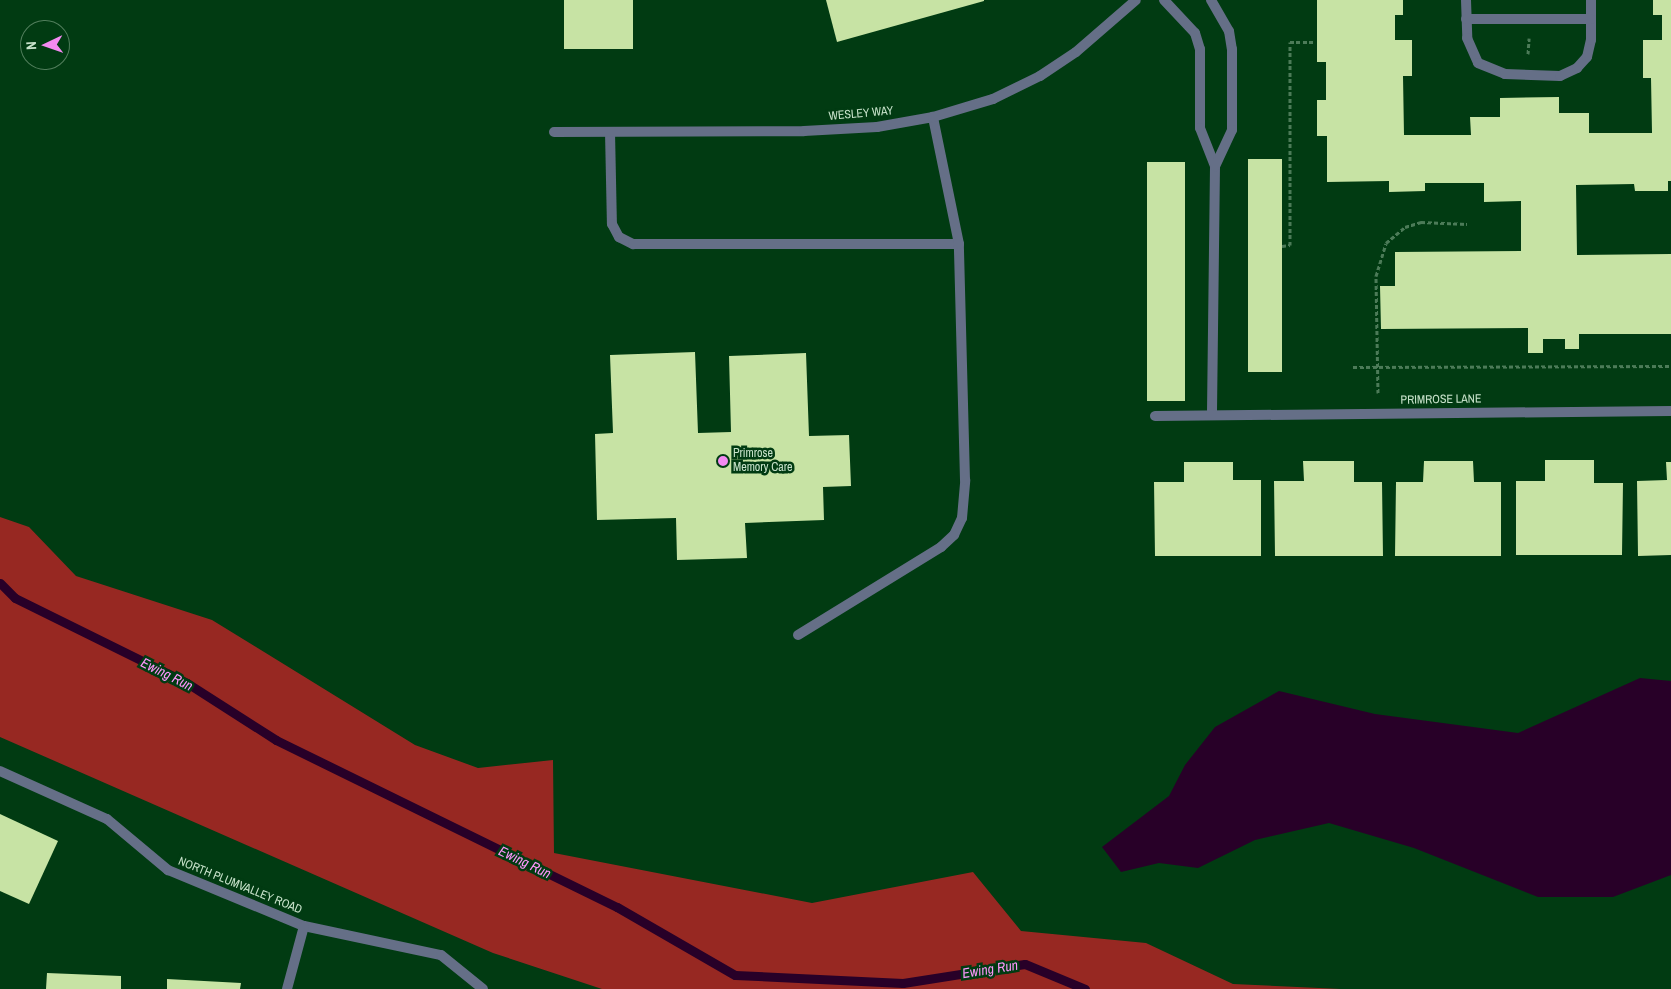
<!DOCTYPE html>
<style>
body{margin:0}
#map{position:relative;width:1671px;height:989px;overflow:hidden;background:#013b12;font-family:"Archivo Narrow",sans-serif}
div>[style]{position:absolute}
.forest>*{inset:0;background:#972822}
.water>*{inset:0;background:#280028}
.stream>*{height:9px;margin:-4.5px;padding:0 4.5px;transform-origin:4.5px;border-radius:4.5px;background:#280028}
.building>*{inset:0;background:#c7e3a4;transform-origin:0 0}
.path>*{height:3px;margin-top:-1.5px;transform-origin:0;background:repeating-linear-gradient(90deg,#4c7b58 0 4px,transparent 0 6.5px)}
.lane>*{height:10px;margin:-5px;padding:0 5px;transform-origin:5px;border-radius:5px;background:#656f87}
.street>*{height:10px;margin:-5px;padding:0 5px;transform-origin:5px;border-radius:5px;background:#656f87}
.dots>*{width:14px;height:14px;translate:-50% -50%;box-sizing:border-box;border:2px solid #013b12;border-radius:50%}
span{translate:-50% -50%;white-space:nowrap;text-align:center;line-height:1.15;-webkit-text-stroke:5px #013b12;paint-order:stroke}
.street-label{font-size:12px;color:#c8e3cb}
.poi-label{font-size:12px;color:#c8e3cb}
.left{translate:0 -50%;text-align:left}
.water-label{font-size:14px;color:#ff96fd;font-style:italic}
.north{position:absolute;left:20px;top:20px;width:50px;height:50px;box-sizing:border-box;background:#013b12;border:1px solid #517e5c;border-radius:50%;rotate:267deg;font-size:14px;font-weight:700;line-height:20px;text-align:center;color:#c8e3cb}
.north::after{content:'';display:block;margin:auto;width:18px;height:22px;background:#f38af1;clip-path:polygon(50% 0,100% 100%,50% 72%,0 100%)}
</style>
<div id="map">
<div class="forest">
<div style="clip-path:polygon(0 517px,29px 527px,76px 576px,212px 620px,415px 745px,478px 768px,553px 760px,554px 853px,812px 903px,973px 872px,1021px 931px,1146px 943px,1233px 984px,1341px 989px,602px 989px,493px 953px,0 737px)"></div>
</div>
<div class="water">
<div style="clip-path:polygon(1640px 678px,1671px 681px,1671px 875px,1613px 897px,1538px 897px,1414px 848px,1329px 823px,1255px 840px,1198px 868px,1159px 863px,1121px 872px,1102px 847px,1169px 796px,1185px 765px,1215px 727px,1279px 691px,1375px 714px,1518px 733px)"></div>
</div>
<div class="stream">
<div style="left:0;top:583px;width:21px;rotate:45deg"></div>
<div style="left:15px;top:598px;width:192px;rotate:26.3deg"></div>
<div style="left:187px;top:683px;width:106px;rotate:32.6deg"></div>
<div style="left:276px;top:740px;width:380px;rotate:26.1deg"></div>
<div style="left:617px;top:907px;width:136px;rotate:30deg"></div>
<div style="left:735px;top:975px;width:168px;rotate:2.7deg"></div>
<div style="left:903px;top:983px;width:123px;rotate:-8.9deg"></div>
<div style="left:1025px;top:964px;width:65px;rotate:22.6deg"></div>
</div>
<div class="building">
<div style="left:564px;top:0;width:69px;height:49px"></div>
<div style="clip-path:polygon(826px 0,984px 0,984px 1px,837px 42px)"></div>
<div style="clip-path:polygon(1317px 0,1403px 0,1403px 15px,1395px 15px,1395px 40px,1412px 40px,1412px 76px,1403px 76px,1404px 135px,1471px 135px,1470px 117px,1500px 117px,1500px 98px,1559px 97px,1559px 113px,1589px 113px,1589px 133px,1652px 133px,1651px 78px,1643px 78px,1643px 40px,1662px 40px,1662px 15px,1653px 15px,1653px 0,1671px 0,1671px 181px,1668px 181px,1668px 191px,1635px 191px,1634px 184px,1576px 185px,1577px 255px,1671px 254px,1671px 334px,1579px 334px,1579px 349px,1565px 349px,1565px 339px,1543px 339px,1543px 353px,1528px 353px,1528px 328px,1381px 329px,1380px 286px,1395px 286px,1395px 252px,1521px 251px,1521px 201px,1484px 202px,1484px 183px,1425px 183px,1425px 191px,1389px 192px,1389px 181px,1327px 182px,1327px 136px,1317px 136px,1317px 100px,1326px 100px,1326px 62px,1317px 62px)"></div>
<div style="left:1282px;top:159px;width:213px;height:34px;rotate:90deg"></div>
<div style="left:1147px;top:162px;width:38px;height:239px"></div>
<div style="clip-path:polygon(695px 352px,698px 433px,731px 432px,729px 356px,806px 353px,809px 436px,849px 435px,851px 486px,823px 487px,824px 520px,745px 523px,747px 558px,677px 560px,676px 518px,597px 520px,595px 434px,613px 433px,610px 355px)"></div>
<div style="clip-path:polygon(1545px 460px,1594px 460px,1594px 483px,1623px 483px,1622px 555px,1516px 555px,1516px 481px,1545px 481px)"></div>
<div style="clip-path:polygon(1303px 461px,1354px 461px,1354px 482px,1382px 482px,1383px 556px,1275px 556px,1274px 481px,1304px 481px)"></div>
<div style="clip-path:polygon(1424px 461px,1473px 461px,1474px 482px,1501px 482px,1501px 556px,1395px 556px,1396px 482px,1423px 482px)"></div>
<div style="clip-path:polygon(1184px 462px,1233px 462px,1233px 480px,1261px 480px,1261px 556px,1155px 556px,1154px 482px,1184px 482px)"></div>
<div style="clip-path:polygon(1666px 462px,1671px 462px,1671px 555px,1638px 556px,1637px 481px,1667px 480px)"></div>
<div style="clip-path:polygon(0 814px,58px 841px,29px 904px,0 891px)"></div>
<div style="clip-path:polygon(47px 973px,121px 976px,121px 989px,46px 989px)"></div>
<div style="clip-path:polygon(167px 979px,241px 983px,240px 989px,167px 989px)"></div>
</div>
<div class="path">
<div style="left:1528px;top:54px;width:16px;rotate:-86deg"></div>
<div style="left:1282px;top:246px;width:8px;rotate:-7deg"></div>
<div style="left:1290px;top:245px;width:203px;rotate:-90deg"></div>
<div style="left:1290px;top:42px;width:26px"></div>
<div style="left:1353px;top:367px;width:318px;rotate:-0.2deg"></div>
<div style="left:1378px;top:393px;width:117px;rotate:-91deg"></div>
<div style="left:1376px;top:276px;width:34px;rotate:-73deg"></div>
<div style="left:1386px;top:243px;width:25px;rotate:-40deg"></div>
<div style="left:1405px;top:227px;width:17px;rotate:-17deg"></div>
<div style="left:1421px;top:222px;width:46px;rotate:2.5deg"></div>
</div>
<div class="lane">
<div style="left:1164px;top:0;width:45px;rotate:46.8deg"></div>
<div style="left:1195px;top:33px;width:17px;rotate:73deg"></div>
<div style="left:1200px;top:49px;width:79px;rotate:90deg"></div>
<div style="left:1200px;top:128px;width:41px;rotate:68.5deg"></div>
<div style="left:1215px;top:166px;width:249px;rotate:90.7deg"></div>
<div style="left:1211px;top:0;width:36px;rotate:60deg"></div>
<div style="left:1229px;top:31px;width:18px;rotate:81deg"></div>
<div style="left:1232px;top:49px;width:81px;rotate:90deg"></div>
<div style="left:1232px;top:130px;width:40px;rotate:115deg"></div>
<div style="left:1466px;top:0;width:38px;rotate:88deg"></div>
<div style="left:1467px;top:38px;width:27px;rotate:66deg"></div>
<div style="left:1478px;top:63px;width:29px;rotate:22deg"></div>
<div style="left:1505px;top:74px;width:55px;rotate:2.1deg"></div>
<div style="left:1560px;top:76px;width:19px;rotate:-25deg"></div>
<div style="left:1577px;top:68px;width:15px;rotate:-48deg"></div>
<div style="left:1587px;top:57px;width:17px;rotate:-77deg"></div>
<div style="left:1591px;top:40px;width:40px;rotate:-90deg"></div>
<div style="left:1466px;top:19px;width:125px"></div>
<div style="left:610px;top:132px;width:92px;rotate:88.8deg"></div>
<div style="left:612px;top:224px;width:15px;rotate:62deg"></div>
<div style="left:619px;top:237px;width:16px;rotate:27deg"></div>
<div style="left:633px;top:244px;width:326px"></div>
<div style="left:1155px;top:416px;width:516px;rotate:-0.56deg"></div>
<div style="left:798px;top:635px;width:168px;rotate:-31.6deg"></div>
<div style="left:941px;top:547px;width:18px;rotate:-43deg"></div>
<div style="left:954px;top:535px;width:19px;rotate:-65deg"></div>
<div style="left:962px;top:518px;width:38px;rotate:-85deg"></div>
<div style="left:965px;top:480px;width:236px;rotate:-91.5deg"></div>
<div style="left:959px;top:244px;width:130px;rotate:-101.6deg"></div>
<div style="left:0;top:771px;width:117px;rotate:24.2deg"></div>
<div style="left:107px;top:819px;width:80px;rotate:39.9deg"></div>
<div style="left:168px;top:870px;width:147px;rotate:22.4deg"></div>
<div style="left:304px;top:926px;width:140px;rotate:12deg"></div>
<div style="left:441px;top:955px;width:54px;rotate:39deg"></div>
<div style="left:287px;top:989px;width:65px;rotate:-74.9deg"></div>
</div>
<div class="street">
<div style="left:554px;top:132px;width:250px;rotate:-0.2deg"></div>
<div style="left:804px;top:131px;width:73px;rotate:-3.1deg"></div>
<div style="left:877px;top:127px;width:57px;rotate:-10.1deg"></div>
<div style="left:933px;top:117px;width:63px;rotate:-16.7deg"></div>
<div style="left:993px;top:99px;width:52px;rotate:-26.1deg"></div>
<div style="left:1040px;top:76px;width:43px;rotate:-33.7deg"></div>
<div style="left:1076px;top:52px;width:79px;rotate:-40.9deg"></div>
</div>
<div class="dots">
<div style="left:723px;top:461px;background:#f38af1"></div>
</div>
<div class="street-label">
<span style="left:861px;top:114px;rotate:-5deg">WESLEY WAY</span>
<span style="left:1441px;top:400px;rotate:-1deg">PRIMROSE LANE</span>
<span style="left:240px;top:886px;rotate:22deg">NORTH PLUMVALLEY ROAD</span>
</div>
<div class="poi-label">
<span class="left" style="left:733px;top:461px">Primrose<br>Memory Care</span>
</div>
<div class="water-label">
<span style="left:167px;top:674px;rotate:27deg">Ewing Run</span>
<span style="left:525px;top:862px;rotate:26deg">Ewing Run</span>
<span style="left:990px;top:969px;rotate:-9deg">Ewing Run</span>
</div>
<div class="north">N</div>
</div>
